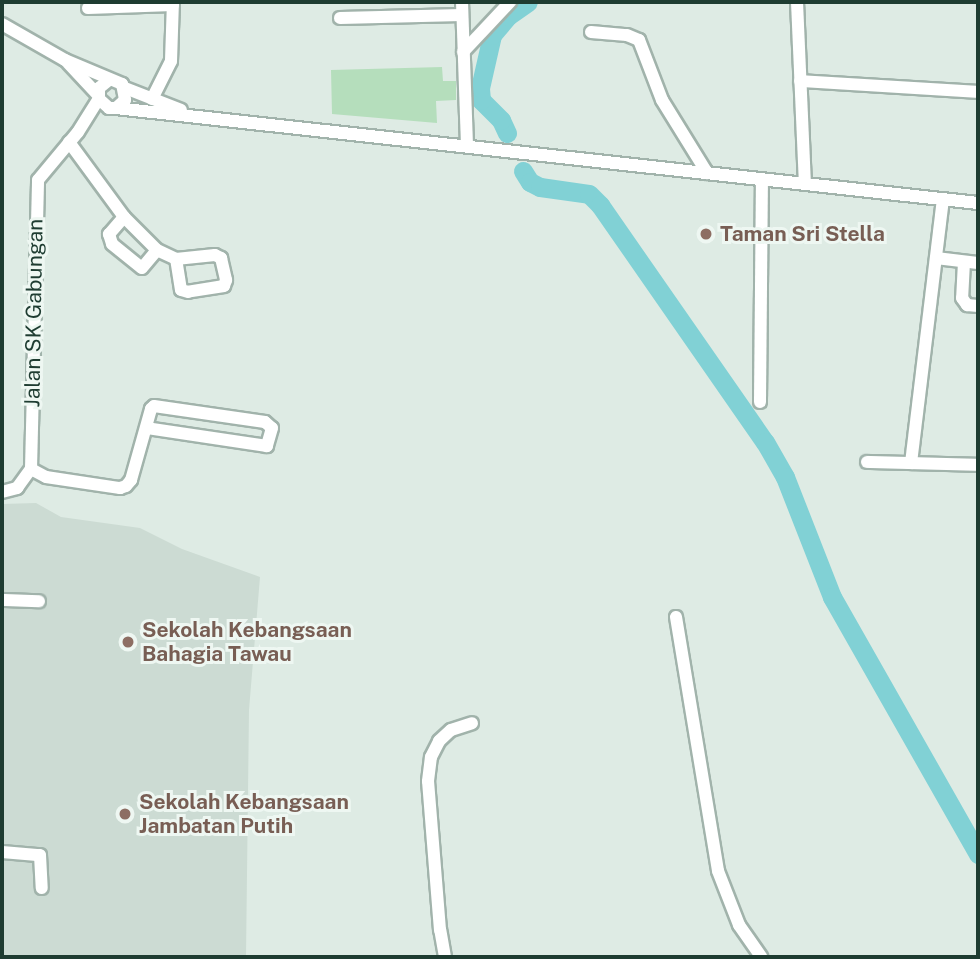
<!DOCTYPE html>
<style>
body{margin:0}
#map{position:relative;width:980px;height:959px;overflow:hidden;background:#deebe4;font-family:"Public Sans",sans-serif}
div>[style]{position:absolute}
.built>*{inset:0;background:#ccdbd3}
.green>*{inset:0;background:#b5debc}
.river>*{height:19px;margin:-9.5px;padding:0 9.5px;transform-origin:9.5px;border-radius:9.5px;background:#81d1d5}
.roads{filter:drop-shadow(2px 0 #a1b3ab) drop-shadow(-2px 0 #a1b3ab) drop-shadow(0 2px #a1b3ab) drop-shadow(0 -2px #a1b3ab)}
.minor>*{height:12px;margin:-6px;padding:0 6px;transform-origin:6px;border-radius:6px;background:#fff}
.dots>*{width:19px;height:19px;translate:-50% -50%;box-sizing:border-box;border:4px solid #eef7f2;border-radius:50%}
span{translate:-50% -50%;white-space:nowrap;text-align:center;line-height:1.15;-webkit-text-stroke:6px #eef7f2;paint-order:stroke}
.education-label{font-size:21px;color:#785e54;font-weight:700}
.left{translate:0 -50%;text-align:left}
.street-label{font-size:21px;color:#1e3c31}
.frame{position:absolute;inset:0;border:4px solid #1e3c31;pointer-events:none}
</style>
<div id="map">
<div class="built">
<div style="clip-path:polygon(36px 503px,61px 517px,140px 528px,182px 549px,260px 577px,249px 710px,246px 957px,2px 957px,2px 504px)"></div>
</div>
<div class="green">
<div style="clip-path:polygon(442px 67px,443px 81px,456px 81px,456px 100px,436px 101px,437px 123px,332px 114px,331px 70px)"></div>
</div>
<div class="river">
<div style="left:507px;top:133px;width:14px;rotate:-115deg"></div>
<div style="left:501px;top:120px;width:28px;rotate:-135deg"></div>
<div style="left:481px;top:100px;width:12px;rotate:-95deg"></div>
<div style="left:480px;top:88px;width:54px;rotate:-77.2deg"></div>
<div style="left:492px;top:35px;width:25px;rotate:-50deg"></div>
<div style="left:508px;top:16px;width:24px;rotate:-35deg"></div>
<div style="left:523px;top:171px;width:13px;rotate:58deg"></div>
<div style="left:530px;top:182px;width:11px;rotate:27deg"></div>
<div style="left:540px;top:187px;width:49px;rotate:8.1deg"></div>
<div style="left:589px;top:194px;width:16px;rotate:45deg"></div>
<div style="left:600px;top:205px;width:289px;rotate:55.2deg"></div>
<div style="left:765px;top:442px;width:40px;rotate:60.3deg"></div>
<div style="left:785px;top:477px;width:129px;rotate:68.6deg"></div>
<div style="left:832px;top:597px;width:296px;rotate:60.4deg"></div>
</div>
<div class="roads">
<div class="minor">
<div style="left:462px;top:2px;width:144px;rotate:88deg"></div>
<div style="left:797px;top:2px;width:182px;rotate:87.5deg"></div>
<div style="left:88px;top:8px;width:85px;rotate:-2deg"></div>
<div style="left:340px;top:18px;width:122px;rotate:-1.4deg"></div>
<div style="left:2px;top:24px;width:73px;rotate:29.7deg"></div>
<div style="left:65px;top:60px;width:62px;rotate:22.8deg"></div>
<div style="left:122px;top:84px;width:16px;rotate:79deg"></div>
<div style="left:125px;top:100px;width:12px;rotate:138deg"></div>
<div style="left:116px;top:108px;width:7px;rotate:180deg"></div>
<div style="left:109px;top:108px;width:13px;rotate:-138deg"></div>
<div style="left:99px;top:99px;width:11px;rotate:-90deg"></div>
<div style="left:99px;top:88px;width:13px;rotate:-39deg"></div>
<div style="left:591px;top:32px;width:36px;rotate:5deg"></div>
<div style="left:627px;top:35px;width:13px;rotate:23deg"></div>
<div style="left:639px;top:40px;width:64px;rotate:69deg"></div>
<div style="left:662px;top:100px;width:86px;rotate:58.3deg"></div>
<div style="left:463px;top:52px;width:69px;rotate:-46.8deg"></div>
<div style="left:68px;top:63px;width:44px;rotate:46.8deg"></div>
<div style="left:800px;top:81px;width:178px;rotate:3.5deg"></div>
<div style="left:125px;top:88px;width:60px;rotate:21.4deg"></div>
<div style="left:152px;top:99px;width:42px;rotate:-63.4deg"></div>
<div style="left:171px;top:61px;width:59px;rotate:-88.1deg"></div>
<div style="left:116px;top:108px;width:867px;rotate:6.29deg"></div>
<div style="left:69px;top:142px;width:93px;rotate:53.7deg"></div>
<div style="left:124px;top:217px;width:47px;rotate:45deg"></div>
<div style="left:157px;top:250px;width:21px;rotate:25deg"></div>
<div style="left:176px;top:259px;width:39px;rotate:-6deg"></div>
<div style="left:215px;top:255px;width:7px;rotate:27deg"></div>
<div style="left:221px;top:258px;width:23px;rotate:77deg"></div>
<div style="left:226px;top:280px;width:6px;rotate:108deg"></div>
<div style="left:224px;top:286px;width:36px;rotate:171deg"></div>
<div style="left:188px;top:292px;width:7px;rotate:-164deg"></div>
<div style="left:181px;top:290px;width:31px;rotate:-99deg"></div>
<div style="left:124px;top:217px;width:23px;rotate:131deg"></div>
<div style="left:109px;top:234px;width:10px;rotate:73deg"></div>
<div style="left:112px;top:244px;width:38px;rotate:39deg"></div>
<div style="left:142px;top:268px;width:23px;rotate:-50deg"></div>
<div style="left:936px;top:258px;width:42px;rotate:6.8deg"></div>
<div style="left:964px;top:262px;width:36px;rotate:93deg"></div>
<div style="left:962px;top:298px;width:9px;rotate:54deg"></div>
<div style="left:967px;top:305px;width:11px;rotate:5deg"></div>
<div style="left:760px;top:402px;width:223px;rotate:-89.5deg"></div>
<div style="left:867px;top:462px;width:111px;rotate:1.5deg"></div>
<div style="left:911px;top:463px;width:265px;rotate:-83.1deg"></div>
<div style="left:31px;top:469px;width:17px;rotate:28deg"></div>
<div style="left:46px;top:477px;width:75px;rotate:8.5deg"></div>
<div style="left:120px;top:488px;width:6px;rotate:-18deg"></div>
<div style="left:126px;top:486px;width:8px;rotate:-50deg"></div>
<div style="left:131px;top:480px;width:74px;rotate:-74.3deg"></div>
<div style="left:151px;top:409px;width:4px;rotate:-45deg"></div>
<div style="left:154px;top:406px;width:112px;rotate:8.2deg"></div>
<div style="left:265px;top:422px;width:9px;rotate:41deg"></div>
<div style="left:272px;top:428px;width:19px;rotate:106deg"></div>
<div style="left:267px;top:446px;width:121px;rotate:-171.5deg"></div>
<div style="left:2px;top:492px;width:16px;rotate:-15deg"></div>
<div style="left:17px;top:488px;width:24px;rotate:-54deg"></div>
<div style="left:31px;top:469px;width:289px;rotate:-88.6deg"></div>
<div style="left:38px;top:180px;width:62px;rotate:-50.2deg"></div>
<div style="left:78px;top:132px;width:39px;rotate:-58deg"></div>
<div style="left:2px;top:600px;width:37px;rotate:2deg"></div>
<div style="left:676px;top:617px;width:257px;rotate:80.6deg"></div>
<div style="left:718px;top:871px;width:58px;rotate:68.7deg"></div>
<div style="left:739px;top:925px;width:39px;rotate:55deg"></div>
<div style="left:2px;top:852px;width:38px;rotate:5deg"></div>
<div style="left:40px;top:855px;width:33px;rotate:87deg"></div>
<div style="left:445px;top:957px;width:27px;rotate:-100deg"></div>
<div style="left:440px;top:930px;width:149px;rotate:-94.6deg"></div>
<div style="left:428px;top:781px;width:24px;rotate:-83deg"></div>
<div style="left:431px;top:757px;width:18px;rotate:-63deg"></div>
<div style="left:439px;top:741px;width:16px;rotate:-43deg"></div>
<div style="left:451px;top:730px;width:22px;rotate:-18deg"></div>
</div>
</div>
<div class="dots">
<div style="left:706px;top:234px;background:#8d6e63"></div>
<div style="left:128px;top:642px;background:#8d6e63"></div>
<div style="left:125px;top:814px;background:#8d6e63"></div>
</div>
<div class="education-label">
<span class="left" style="left:720px;top:234px">Taman Sri Stella</span>
<span class="left" style="left:142px;top:642px">Sekolah Kebangsaan<br>Bahagia Tawau</span>
<span class="left" style="left:139px;top:814px">Sekolah Kebangsaan<br>Jambatan Putih</span>
</div>
<div class="street-label">
<span style="left:34px;top:313px;rotate:-89deg">Jalan SK Gabungan</span>
</div>
<div class="frame"></div>
</div>
